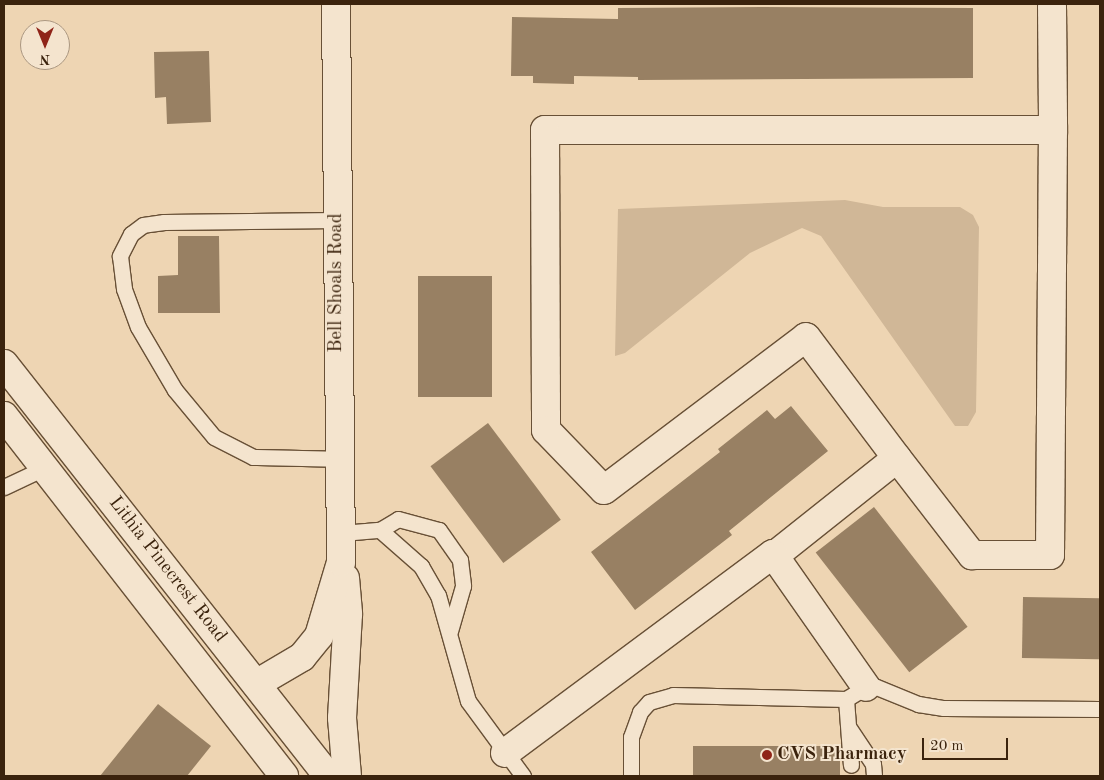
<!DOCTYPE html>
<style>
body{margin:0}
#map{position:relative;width:1104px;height:780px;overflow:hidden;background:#eed5b3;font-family:"Old Standard TT",serif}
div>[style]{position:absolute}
.green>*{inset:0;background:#d0b797}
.building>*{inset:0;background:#988063;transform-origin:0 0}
.roads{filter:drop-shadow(1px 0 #685036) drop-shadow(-1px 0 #685036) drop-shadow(0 1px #685036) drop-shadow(0 -1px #685036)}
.service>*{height:15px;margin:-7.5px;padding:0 7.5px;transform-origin:7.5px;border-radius:7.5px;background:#f4e4ce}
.minor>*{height:28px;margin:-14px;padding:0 14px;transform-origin:14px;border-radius:14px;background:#f4e4ce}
.secondary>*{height:28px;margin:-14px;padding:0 14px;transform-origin:14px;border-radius:14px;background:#f4e4ce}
.dots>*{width:14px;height:14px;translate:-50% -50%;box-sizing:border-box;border:2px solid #f4e4ce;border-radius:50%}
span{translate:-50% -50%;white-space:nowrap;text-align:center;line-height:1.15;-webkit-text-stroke:4px #f4e4ce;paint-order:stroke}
.street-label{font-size:19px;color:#3b230d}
.poi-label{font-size:19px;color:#3b230d;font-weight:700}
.left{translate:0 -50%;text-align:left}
.frame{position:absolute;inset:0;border:5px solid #3b230d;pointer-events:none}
.north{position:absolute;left:20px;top:20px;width:50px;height:50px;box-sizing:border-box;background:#f4e4ce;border:1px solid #aa9781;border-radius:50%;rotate:180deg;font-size:14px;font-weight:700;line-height:20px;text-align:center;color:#3b230d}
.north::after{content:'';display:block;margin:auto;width:18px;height:22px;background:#8f2418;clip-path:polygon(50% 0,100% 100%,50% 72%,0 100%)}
.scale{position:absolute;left:922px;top:738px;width:86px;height:22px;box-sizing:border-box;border:2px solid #3b230d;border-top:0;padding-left:6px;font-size:15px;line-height:18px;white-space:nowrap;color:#3b230d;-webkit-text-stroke:4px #f4e4ce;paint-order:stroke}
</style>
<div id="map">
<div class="green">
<div style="clip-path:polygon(845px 200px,883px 207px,960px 207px,973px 215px,979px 227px,976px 412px,968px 426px,955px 426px,821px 236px,802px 228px,750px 253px,625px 353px,615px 356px,618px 209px)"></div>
</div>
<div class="building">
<div style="clip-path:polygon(762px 7px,973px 8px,973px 78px,638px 80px,638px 77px,574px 76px,574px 84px,533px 83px,533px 76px,511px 76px,512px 17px,618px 19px,618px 8px)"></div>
<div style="clip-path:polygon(209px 51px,211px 122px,167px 124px,166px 97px,155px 98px,154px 52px)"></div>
<div style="clip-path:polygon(178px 236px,219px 236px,220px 313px,158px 313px,158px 276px,178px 275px)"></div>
<div style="left:418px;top:276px;width:74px;height:121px"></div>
<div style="clip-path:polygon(791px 406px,828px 451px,729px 531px,732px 535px,635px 610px,591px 552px,720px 452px,718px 449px,767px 410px,775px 419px)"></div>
<div style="left:488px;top:423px;width:121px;height:72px;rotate:53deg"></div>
<div style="left:874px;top:507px;width:152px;height:74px;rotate:52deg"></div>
<div style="left:1023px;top:597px;width:77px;height:61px;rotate:1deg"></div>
<div style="clip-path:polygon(158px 704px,211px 746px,187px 776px,100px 776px)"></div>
<div style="left:693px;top:746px;width:147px;height:30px"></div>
</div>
<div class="roads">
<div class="service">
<div style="left:337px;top:220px;width:173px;rotate:179.3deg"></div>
<div style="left:164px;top:222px;width:21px;rotate:172deg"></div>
<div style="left:143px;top:225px;width:15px;rotate:143deg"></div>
<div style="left:131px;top:234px;width:25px;rotate:117deg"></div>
<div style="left:120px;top:256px;width:33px;rotate:83deg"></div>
<div style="left:124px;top:289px;width:40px;rotate:69.8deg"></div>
<div style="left:138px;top:327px;width:73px;rotate:59.6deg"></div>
<div style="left:175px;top:390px;width:61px;rotate:50.3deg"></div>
<div style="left:214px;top:437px;width:44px;rotate:27.1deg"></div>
<div style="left:253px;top:457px;width:86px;rotate:1.3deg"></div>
<div style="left:4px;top:487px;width:44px;rotate:-25.4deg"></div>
<div style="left:380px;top:530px;width:55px;rotate:41.3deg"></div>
<div style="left:421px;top:566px;width:34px;rotate:60deg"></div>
<div style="left:438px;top:595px;width:110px;rotate:74.2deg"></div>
<div style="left:468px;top:701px;width:93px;rotate:53.7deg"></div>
<div style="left:342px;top:533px;width:38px;rotate:-5deg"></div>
<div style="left:380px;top:530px;width:21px;rotate:-31deg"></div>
<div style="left:398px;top:519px;width:42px;rotate:15deg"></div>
<div style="left:439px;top:530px;width:37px;rotate:55deg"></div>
<div style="left:460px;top:560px;width:26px;rotate:83deg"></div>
<div style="left:463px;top:586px;width:47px;rotate:106.1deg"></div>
<div style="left:846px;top:699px;width:66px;rotate:85.7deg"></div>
<div style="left:849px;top:728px;width:43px;rotate:56.3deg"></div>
<div style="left:873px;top:764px;width:12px;rotate:85deg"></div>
<div style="left:631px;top:776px;width:39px;rotate:-90deg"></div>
<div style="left:631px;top:737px;width:27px;rotate:-70deg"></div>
<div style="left:640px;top:712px;width:13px;rotate:-48deg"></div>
<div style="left:649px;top:702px;width:25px;rotate:-16deg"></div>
<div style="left:673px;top:695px;width:173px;rotate:1.3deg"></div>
<div style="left:846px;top:699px;width:23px;rotate:-31deg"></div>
<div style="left:866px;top:687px;width:8px;rotate:-7deg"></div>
<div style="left:874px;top:686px;width:48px;rotate:22.2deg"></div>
<div style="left:918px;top:704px;width:26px;rotate:9deg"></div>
<div style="left:944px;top:708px;width:156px;rotate:0.4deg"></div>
</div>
<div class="minor">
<div style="left:1052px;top:6px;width:124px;rotate:89.5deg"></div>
<div style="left:774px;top:556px;width:157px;rotate:-38.5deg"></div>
<div style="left:897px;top:458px;width:123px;rotate:52.3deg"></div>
<div style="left:972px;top:555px;width:78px"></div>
<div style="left:1050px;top:555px;width:425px;rotate:-89.6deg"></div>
<div style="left:1053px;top:130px;width:508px;rotate:180deg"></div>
<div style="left:545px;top:130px;width:300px;rotate:89.8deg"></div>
<div style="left:546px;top:430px;width:83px;rotate:46deg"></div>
<div style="left:604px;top:490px;width:253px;rotate:-37.1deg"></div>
<div style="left:806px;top:337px;width:151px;rotate:53.1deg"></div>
<div style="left:505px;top:753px;width:334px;rotate:-36.6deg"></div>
<div style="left:773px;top:554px;width:162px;rotate:55deg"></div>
</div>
<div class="secondary">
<div style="left:4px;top:364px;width:524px;rotate:51.82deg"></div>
<div style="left:4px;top:416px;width:456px;rotate:52.1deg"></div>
<div style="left:345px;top:578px;width:36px;rotate:85deg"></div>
<div style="left:348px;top:614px;width:104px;rotate:93.3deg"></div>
<div style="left:342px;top:718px;width:58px;rotate:85.1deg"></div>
<div style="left:256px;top:684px;width:53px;rotate:-30.4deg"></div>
<div style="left:302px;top:657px;width:27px;rotate:-51deg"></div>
<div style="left:319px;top:636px;width:77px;rotate:-73.4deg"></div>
<div style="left:341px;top:562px;width:558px;rotate:-90.51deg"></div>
</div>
</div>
<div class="dots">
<div style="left:767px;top:755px;background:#8f2418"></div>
</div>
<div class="street-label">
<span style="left:337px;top:283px;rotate:-90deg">Bell Shoals Road</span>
<span style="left:167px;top:570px;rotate:52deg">Lithia Pinecrest Road</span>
</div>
<div class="poi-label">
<span class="left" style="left:777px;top:755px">CVS Pharmacy</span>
</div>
<div class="frame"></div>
<div class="north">N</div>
<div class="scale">20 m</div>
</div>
